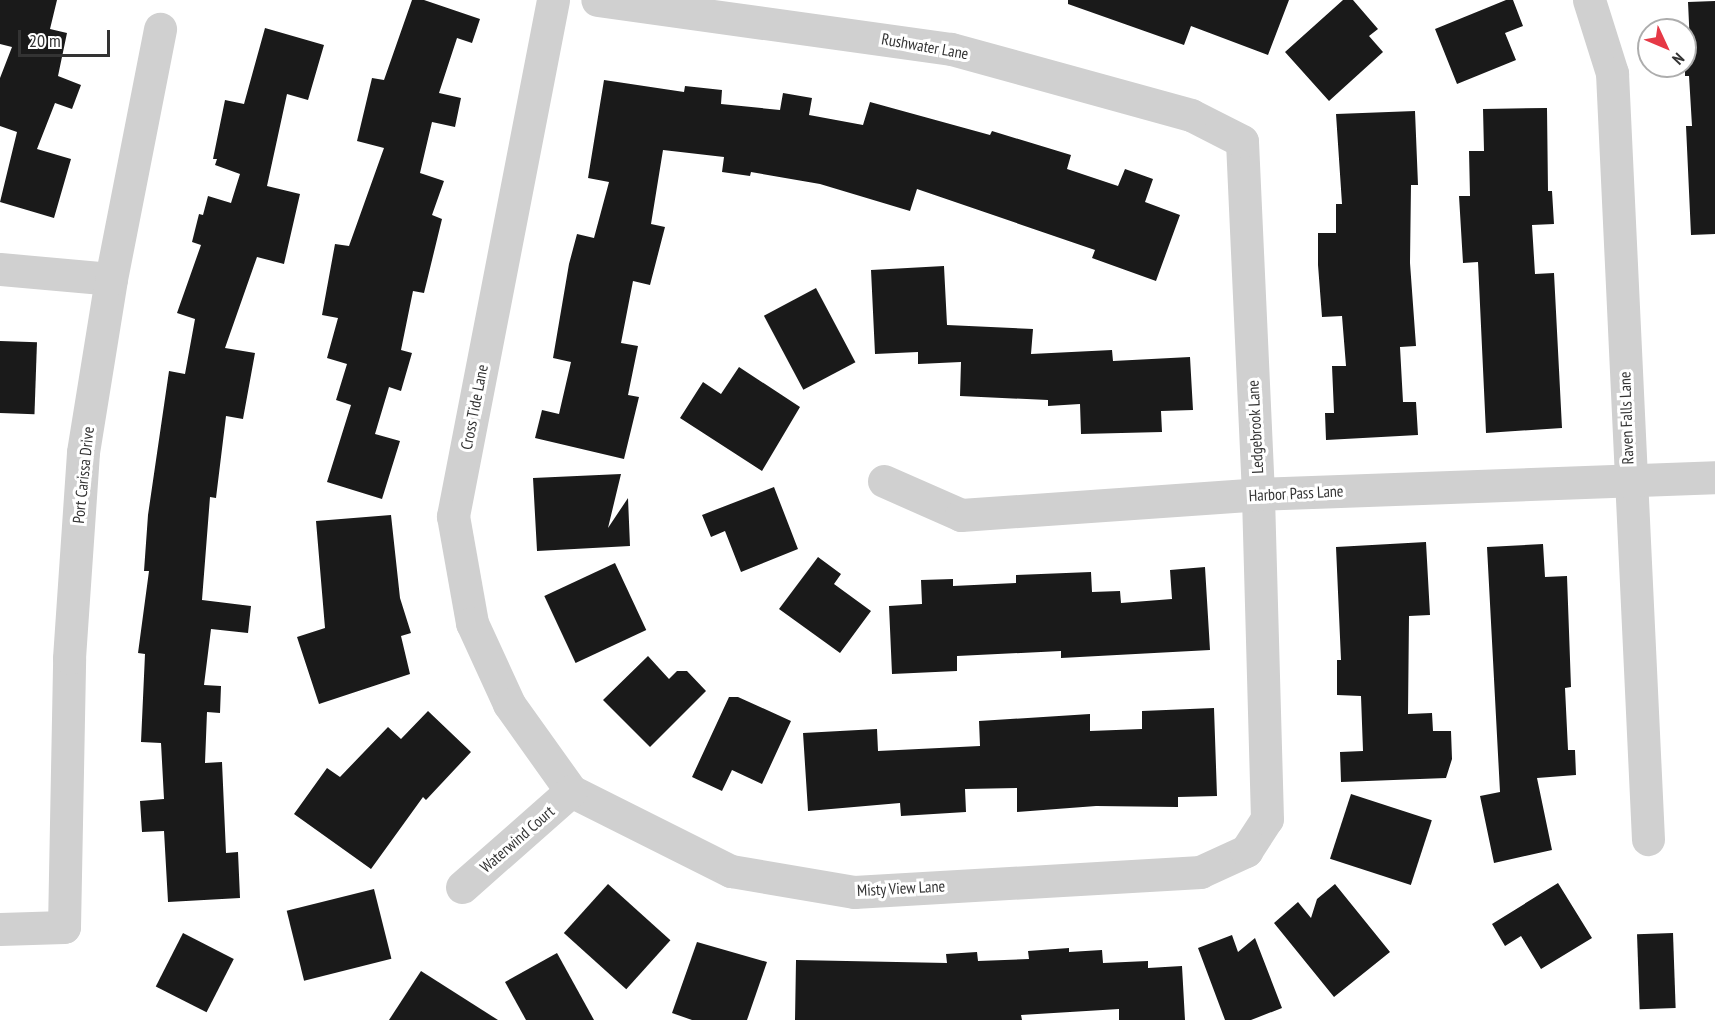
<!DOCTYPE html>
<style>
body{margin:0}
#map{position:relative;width:1715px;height:1020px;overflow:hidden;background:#fff;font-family:"PT Sans Narrow",sans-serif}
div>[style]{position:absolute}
.building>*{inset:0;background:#1a1a1a;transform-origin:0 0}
.minor>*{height:33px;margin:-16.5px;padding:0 16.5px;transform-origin:16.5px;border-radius:16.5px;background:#d0d0d0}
span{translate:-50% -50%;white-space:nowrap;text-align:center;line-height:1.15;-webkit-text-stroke:6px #fff;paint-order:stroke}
.street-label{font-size:16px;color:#333}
.north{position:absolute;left:1637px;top:18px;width:60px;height:60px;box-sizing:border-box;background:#fff;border:2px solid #adadad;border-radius:50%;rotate:134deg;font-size:16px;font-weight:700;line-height:24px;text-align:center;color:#333}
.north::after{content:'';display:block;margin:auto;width:21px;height:27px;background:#e63946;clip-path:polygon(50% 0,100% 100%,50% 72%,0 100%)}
.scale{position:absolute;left:18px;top:30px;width:92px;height:27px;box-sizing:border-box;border:3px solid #333;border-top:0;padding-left:8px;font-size:18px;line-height:21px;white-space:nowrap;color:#333;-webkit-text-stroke:4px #fff;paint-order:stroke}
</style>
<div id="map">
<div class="building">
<div style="clip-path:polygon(0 0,57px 0,50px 29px,67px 33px,58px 76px,81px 85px,72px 109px,55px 103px,37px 149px,71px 159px,54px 218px,0 202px,17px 132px,0 126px,0 78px,12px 47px,0 44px)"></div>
<div style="clip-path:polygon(412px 0,424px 0,480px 19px,472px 43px,457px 38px,439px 93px,461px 98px,455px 127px,432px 122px,420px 173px,444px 181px,432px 215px,442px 219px,424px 293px,413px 291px,401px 350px,412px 353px,401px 391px,389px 387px,375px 434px,400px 441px,382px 499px,327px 482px,351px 405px,336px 400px,347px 364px,327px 358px,338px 318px,322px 315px,335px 244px,349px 246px,384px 148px,357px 141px,372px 78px,384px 80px)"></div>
<div style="clip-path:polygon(1068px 0,1289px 0,1268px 55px,1191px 26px,1184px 45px,1068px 4px)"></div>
<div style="clip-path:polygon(1343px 0,1353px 0,1378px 29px,1369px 36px,1383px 52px,1329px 101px,1285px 52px)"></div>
<div style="clip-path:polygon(1506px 0,1513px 0,1523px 26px,1505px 33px,1516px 60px,1457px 84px,1435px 29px)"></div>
<div style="clip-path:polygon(1715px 1px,1715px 234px,1691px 235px,1686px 126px,1692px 126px,1689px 76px,1685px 76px,1685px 45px,1690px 45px,1688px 2px)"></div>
<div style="clip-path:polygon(265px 28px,324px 45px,308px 100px,287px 94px,267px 186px,300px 194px,284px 264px,257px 257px,225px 348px,255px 353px,243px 419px,226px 416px,216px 498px,210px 497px,202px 600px,251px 606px,248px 633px,211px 629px,204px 685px,221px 686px,220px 713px,207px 712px,205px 763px,222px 762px,226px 853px,238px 852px,240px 898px,168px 902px,164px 831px,142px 832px,140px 801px,164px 799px,161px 743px,141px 742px,145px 654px,138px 653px,149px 571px,144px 571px,148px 515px,169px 371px,185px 374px,195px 319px,177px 313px,201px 245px,192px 242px,199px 214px,203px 215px,208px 196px,231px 203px,240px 174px,215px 165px,217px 159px,213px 159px,225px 100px,244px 104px)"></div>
<div style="clip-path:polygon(604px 80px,684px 92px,685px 86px,722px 90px,721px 104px,780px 110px,783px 93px,812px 98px,809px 115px,863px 125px,870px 102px,990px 135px,992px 131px,1071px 155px,1067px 169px,1118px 186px,1125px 169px,1153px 179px,1145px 202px,1180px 215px,1156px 281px,1092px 258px,1095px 250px,917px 189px,910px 211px,820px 184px,751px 172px,750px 176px,722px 172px,724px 157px,663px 150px,651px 224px,665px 227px,650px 285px,633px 281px,621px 343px,638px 346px,628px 395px,639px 397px,624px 459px,535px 438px,542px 410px,559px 414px,571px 362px,553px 358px,569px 264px,577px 234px,594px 238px,609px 182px,588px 178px)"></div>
<div style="clip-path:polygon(1547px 108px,1548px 191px,1552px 191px,1554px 224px,1532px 225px,1535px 274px,1554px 273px,1562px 428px,1486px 433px,1478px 262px,1463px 263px,1459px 196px,1470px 196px,1469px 151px,1484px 151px,1483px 109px)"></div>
<div style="clip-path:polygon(1415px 111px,1418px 185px,1411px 185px,1410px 263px,1416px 346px,1400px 347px,1403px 402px,1416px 402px,1418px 435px,1326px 440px,1325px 413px,1334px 413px,1332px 366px,1346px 366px,1342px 316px,1322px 317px,1318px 265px,1318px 233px,1336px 233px,1336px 204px,1342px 204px,1336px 114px)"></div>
<div style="clip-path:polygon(944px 266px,947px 325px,1033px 329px,1031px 354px,1112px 350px,1113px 361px,1190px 357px,1193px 410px,1161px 411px,1162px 432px,1081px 434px,1080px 404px,1048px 406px,1048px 400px,960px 396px,961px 362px,918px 364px,918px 352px,875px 354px,871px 270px)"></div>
<div style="left:816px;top:288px;width:84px;height:59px;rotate:62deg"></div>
<div style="left:0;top:341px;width:37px;height:72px;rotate:2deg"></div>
<div style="clip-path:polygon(739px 367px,800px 407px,762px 471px,680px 418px,703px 382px,721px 394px)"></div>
<div style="clip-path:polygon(621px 474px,608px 528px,628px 498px,630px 546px,537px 551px,533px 478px)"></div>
<div style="clip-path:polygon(774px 487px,798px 549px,741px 572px,725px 531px,711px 537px,702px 515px)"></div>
<div style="clip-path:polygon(391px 515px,400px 598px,411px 633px,401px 636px,410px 674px,319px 704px,297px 637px,325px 628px,316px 521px)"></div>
<div style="clip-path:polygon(1426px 542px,1430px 615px,1409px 616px,1408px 714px,1432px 713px,1433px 731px,1451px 731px,1452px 759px,1446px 778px,1341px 782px,1340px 752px,1363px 751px,1361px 696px,1337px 695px,1337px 660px,1341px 660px,1336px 547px)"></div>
<div style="clip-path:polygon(1543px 544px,1545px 577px,1567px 576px,1571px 687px,1565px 688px,1568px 750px,1575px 750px,1576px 775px,1537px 778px,1552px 850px,1494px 863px,1480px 796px,1500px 792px,1487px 547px)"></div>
<div style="clip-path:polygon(818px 557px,841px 574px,834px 584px,871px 611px,840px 653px,779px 609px)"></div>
<div style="left:615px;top:563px;width:74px;height:78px;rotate:65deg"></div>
<div style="clip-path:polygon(1205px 567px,1210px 650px,1061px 658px,1061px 651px,957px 656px,957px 671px,892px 674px,889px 606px,922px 604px,921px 580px,953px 579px,953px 586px,1016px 583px,1016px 575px,1091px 572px,1092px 592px,1120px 591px,1121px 603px,1172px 599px,1170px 570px)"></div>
<div style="clip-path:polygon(648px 656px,669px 679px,677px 671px,687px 671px,706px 691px,650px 747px,603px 700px)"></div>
<div style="clip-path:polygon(729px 697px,738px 697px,791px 721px,762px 784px,732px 770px,722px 791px,692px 777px)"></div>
<div style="clip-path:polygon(1214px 708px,1217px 796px,1178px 797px,1178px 807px,1096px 806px,1017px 812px,1017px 788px,965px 789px,966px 812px,901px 816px,900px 803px,808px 811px,803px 733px,877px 729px,878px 751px,980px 746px,979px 721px,1090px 714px,1090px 731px,1142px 729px,1142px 711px)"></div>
<div style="clip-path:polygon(428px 711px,471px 752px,426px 800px,423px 797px,371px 869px,294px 814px,327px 768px,340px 777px,388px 727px,401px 739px)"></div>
<div style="left:1351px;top:794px;width:85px;height:68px;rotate:18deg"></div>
<div style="clip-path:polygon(1558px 883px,1592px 938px,1541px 969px,1521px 936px,1505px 946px,1492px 924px)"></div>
<div style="left:608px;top:884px;width:84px;height:66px;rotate:42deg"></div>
<div style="clip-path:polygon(1335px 884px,1390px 952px,1334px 997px,1274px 923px,1298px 902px,1311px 918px,1317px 899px)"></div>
<div style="left:374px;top:889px;width:72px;height:90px;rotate:76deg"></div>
<div style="left:183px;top:933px;width:57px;height:60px;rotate:27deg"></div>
<div style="left:1673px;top:933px;width:75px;height:36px;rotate:88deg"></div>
<div style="clip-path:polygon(1232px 935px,1238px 952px,1255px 938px,1282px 1008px,1251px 1020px,1225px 1020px,1198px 948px)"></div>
<div style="clip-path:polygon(697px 942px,767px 962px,747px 1020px,692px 1020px,672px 1013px)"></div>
<div style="clip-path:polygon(1069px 948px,1069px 952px,1102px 950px,1103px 963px,1148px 961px,1148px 968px,1182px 966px,1185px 1020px,1119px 1020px,1119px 1009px,1021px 1015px,1022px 1020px,795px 1020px,796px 960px,947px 963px,946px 954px,977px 952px,978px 961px,1029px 959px,1028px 951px)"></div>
<div style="clip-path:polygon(557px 953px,594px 1020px,526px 1020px,505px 982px)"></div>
<div style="clip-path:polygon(421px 971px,498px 1020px,389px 1020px)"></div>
</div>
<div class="minor">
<div style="left:553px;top:0;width:526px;rotate:100.97deg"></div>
<div style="left:453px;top:516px;width:109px;rotate:79.9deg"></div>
<div style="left:472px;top:623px;width:89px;rotate:65.4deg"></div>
<div style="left:509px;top:704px;width:107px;rotate:54.5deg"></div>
<div style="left:571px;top:791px;width:179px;rotate:26.6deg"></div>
<div style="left:731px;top:871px;width:125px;rotate:9.7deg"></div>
<div style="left:854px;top:892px;width:347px;rotate:-3.3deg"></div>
<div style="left:1200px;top:872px;width:51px;rotate:-24.5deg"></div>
<div style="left:1246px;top:851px;width:38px;rotate:-57deg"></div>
<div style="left:1267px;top:819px;width:325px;rotate:-91.6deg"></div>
<div style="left:1258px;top:494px;width:353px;rotate:-92.6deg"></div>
<div style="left:1242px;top:141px;width:57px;rotate:-153deg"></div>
<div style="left:1191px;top:115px;width:249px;rotate:-164.6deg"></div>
<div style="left:951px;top:49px;width:357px;rotate:-172.1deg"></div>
<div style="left:1589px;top:0;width:77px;rotate:72.5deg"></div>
<div style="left:1612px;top:73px;width:767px;rotate:87.31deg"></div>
<div style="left:0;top:269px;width:111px;rotate:5.1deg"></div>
<div style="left:884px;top:481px;width:84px;rotate:23.8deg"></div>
<div style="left:961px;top:515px;width:298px;rotate:-4deg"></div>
<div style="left:1258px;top:494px;width:457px;rotate:-2.1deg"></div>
<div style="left:462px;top:887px;width:145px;rotate:-41.4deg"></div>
<div style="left:0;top:929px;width:64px;rotate:-1.8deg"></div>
<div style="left:64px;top:927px;width:269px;rotate:-88.9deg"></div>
<div style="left:69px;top:658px;width:206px;rotate:-86.1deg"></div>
<div style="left:83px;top:452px;width:175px;rotate:-80.8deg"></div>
<div style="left:111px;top:279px;width:255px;rotate:-78.9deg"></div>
</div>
<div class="street-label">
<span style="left:925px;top:46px;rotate:10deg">Rushwater Lane</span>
<span style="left:474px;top:407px;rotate:-79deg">Cross Tide Lane</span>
<span style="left:1626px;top:418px;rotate:-92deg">Raven Falls Lane</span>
<span style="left:1255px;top:427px;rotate:-93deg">Ledgebrook Lane</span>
<span style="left:83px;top:475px;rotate:-84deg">Port Carissa Drive</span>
<span style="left:1296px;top:493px;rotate:-3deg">Harbor Pass Lane</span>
<span style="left:517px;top:839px;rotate:-41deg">Waterwind Court</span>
<span style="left:901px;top:888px;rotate:-3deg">Misty View Lane</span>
</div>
<div class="north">N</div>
<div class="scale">20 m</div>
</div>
